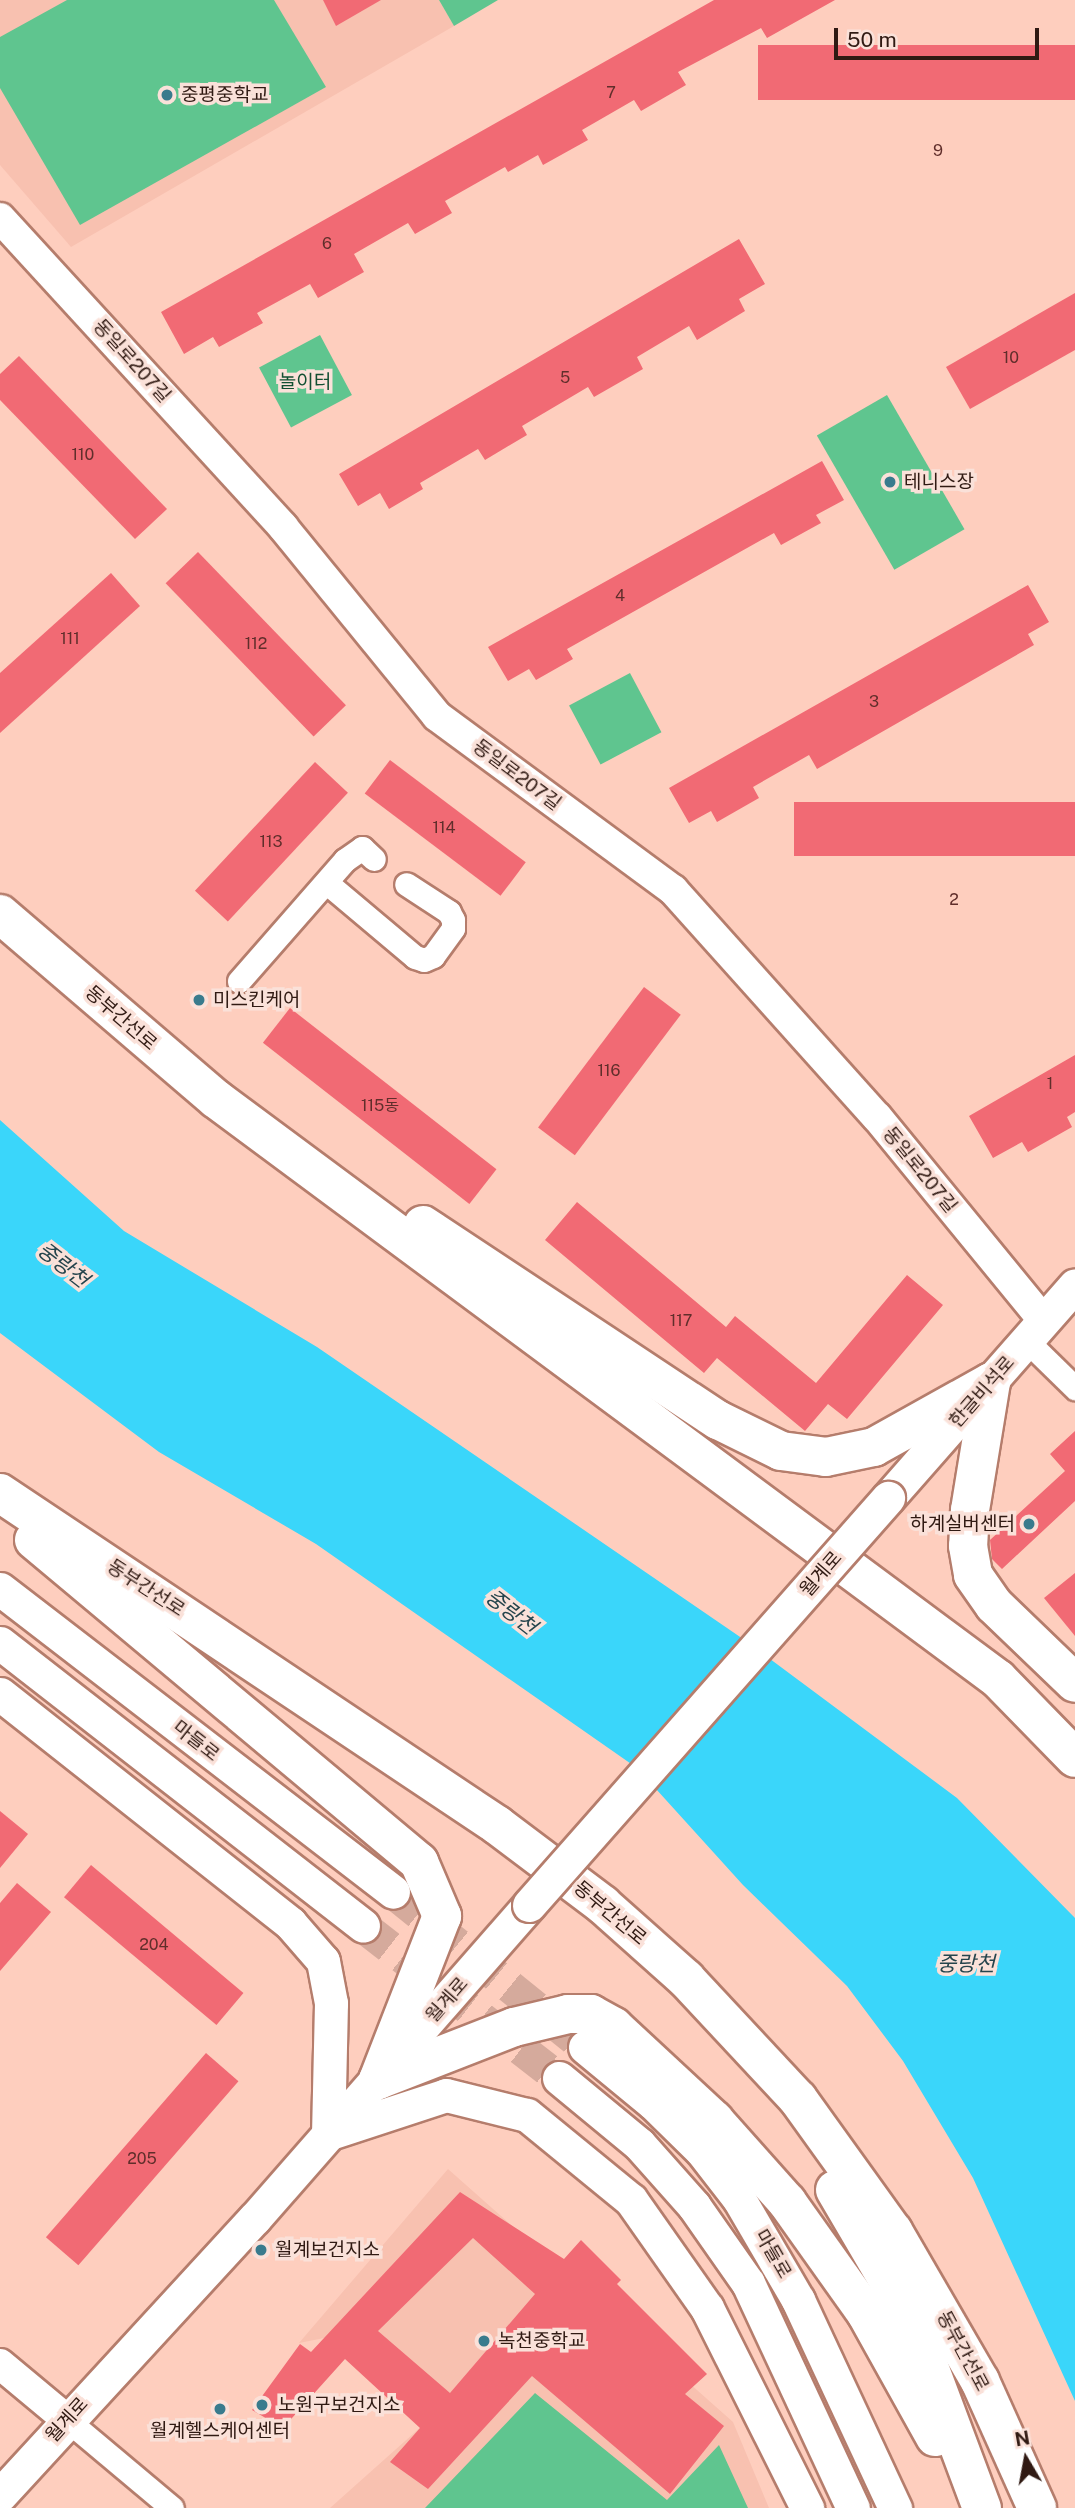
<!DOCTYPE html>
<meta charset="utf-8">
<style>
body{margin:0}
#map{position:relative;width:1075px;height:2508px;overflow:hidden;background:#fecebe;font-family:"Public Sans","Noto Sans KR",sans-serif}
div>[style]{position:absolute}
.built>*{inset:0;background:#f8c1b0}
.green>*{inset:0;background:#5fc58f;transform-origin:0 0}
.water>*{inset:0;background:#3ad6fa}
.building>*{inset:0;background:#f16a74;transform-origin:0 0}
.secondary-tunnel>*{height:33px;margin-top:-16.5px;transform-origin:0;background:repeating-linear-gradient(90deg,#d5aa9c 0 33px,transparent 0 50px)}
.roads{filter:drop-shadow(2px 0 #b57d6c) drop-shadow(-2px 0 #b57d6c) drop-shadow(0 2px #b57d6c) drop-shadow(0 -2px #b57d6c)}
.minor>*{height:23px;margin:-11.5px;padding:0 11.5px;transform-origin:11.5px;border-radius:11.5px;background:#fff}
.tertiary>*{height:30px;margin:-15px;padding:0 15px;transform-origin:15px;border-radius:15px;background:#fff}
.secondary>*{height:33px;margin:-16.5px;padding:0 16.5px;transform-origin:16.5px;border-radius:16.5px;background:#fff}
.trunk>*{height:38px;margin:-19px;padding:0 19px;transform-origin:19px;border-radius:19px;background:#fff}
.bridges{filter:drop-shadow(2px 0 #b57d6c) drop-shadow(-2px 0 #b57d6c) drop-shadow(0 2px #b57d6c) drop-shadow(0 -2px #b57d6c)}
.secondary-bridge>*{height:33px;margin:-16.5px;padding:0 16.5px;transform-origin:16.5px;border-radius:16.5px;background:#fff}
.dots>*{width:19px;height:19px;translate:-50% -50%;box-sizing:border-box;border:4px solid #fae1d9;border-radius:50%}
span{translate:-50% -50%;white-space:nowrap;text-align:center;line-height:1.15;-webkit-text-stroke:7px #fae1d9;paint-order:stroke}
.number-label{font-size:16px;color:#602e2b}
.number-label span{-webkit-text-stroke-width:0}
.poi-label{font-size:19px;color:#301a13}
.left{translate:0 -50%;text-align:left}
.right{translate:-100% -50%;text-align:right}
.street-label{font-size:19px;color:#301a13}
.park-label{font-size:19px;color:#124f32}
.water-label{font-size:21px;color:#25444c;font-style:italic}
.north{position:absolute;left:991px;top:2424px;width:70px;height:70px;-webkit-text-stroke:5px #fae1d9;paint-order:stroke;rotate:350deg;font-size:19px;font-weight:700;line-height:28px;text-align:center;color:#301a13}
.north::after{content:'';display:block;margin:auto;width:24px;height:32px;background:#301a13;clip-path:polygon(50% 0,100% 100%,50% 72%,0 100%)}
.scale{position:absolute;left:834px;top:28px;width:205px;height:32px;box-sizing:border-box;border:4px solid #301a13;border-top:0;padding-left:9px;font-size:21px;line-height:24px;white-space:nowrap;color:#301a13;-webkit-text-stroke:5px #fae1d9;paint-order:stroke}
</style>
<div id="map">
<div class="built">
<div style="clip-path:polygon(0 0,439px 0,454px 26px,71px 247px,0 165px)"></div>
<div style="clip-path:polygon(448px 2169px,733px 2422px,769px 2508px,330px 2508px,432px 2417px,324px 2338px,299px 2343px)"></div>
</div>
<div class="green">
<div style="clip-path:polygon(67px 0,274px 0,326px 87px,80px 225px,0 88px,0 37px)"></div>
<div style="clip-path:polygon(439px 0,498px 0,454px 26px)"></div>
<div style="left:320px;top:335px;width:68px;height:69px;rotate:62deg"></div>
<div style="left:887px;top:395px;width:155px;height:81px;rotate:60deg"></div>
<div style="left:630px;top:673px;width:67px;height:69px;rotate:62deg"></div>
<div style="clip-path:polygon(535px 2393px,667px 2500px,719px 2445px,748px 2508px,425px 2508px)"></div>
</div>
<div class="water">
<div style="clip-path:polygon(0 1120px,124px 1231px,317px 1347px,746px 1641px,957px 1798px,1075px 1918px,1075px 2401px,973px 2178px,903px 2061px,847px 1986px,743px 1885px,637px 1768px,316px 1544px,159px 1452px,0 1333px)"></div>
</div>
<div class="building">
<div style="clip-path:polygon(323px 0,381px 0,336px 26px)"></div>
<div style="clip-path:polygon(714px 0,835px 0,767px 38px,761px 28px,678px 72px,686px 85px,641px 111px,634px 100px,582px 130px,588px 140px,543px 165px,538px 155px,508px 172px,505px 167px,445px 201px,452px 213px,415px 234px,408px 223px,354px 254px,364px 272px,318px 298px,310px 284px,257px 313px,263px 323px,219px 347px,213px 337px,184px 354px,161px 312px)"></div>
<div style="left:1075px;top:45px;width:55px;height:317px;rotate:90deg"></div>
<div style="clip-path:polygon(739px 239px,765px 284px,739px 299px,745px 311px,697px 340px,689px 326px,637px 357px,643px 369px,594px 397px,588px 387px,522px 426px,527px 435px,485px 460px,478px 449px,420px 483px,423px 489px,389px 509px,380px 493px,358px 506px,339px 474px)"></div>
<div style="clip-path:polygon(1075px 293px,1075px 350px,970px 409px,946px 367px)"></div>
<div style="clip-path:polygon(19px 356px,167px 509px,135px 539px,0 400px,0 374px)"></div>
<div style="clip-path:polygon(822px 461px,844px 500px,816px 515px,821px 523px,781px 545px,774px 533px,567px 649px,573px 659px,536px 680px,529px 669px,508px 681px,488px 647px)"></div>
<div style="left:198px;top:552px;width:213px;height:45px;rotate:46deg"></div>
<div style="clip-path:polygon(111px 573px,140px 606px,0 733px,0 673px)"></div>
<div style="clip-path:polygon(1028px 585px,1049px 622px,1028px 634px,1034px 645px,817px 769px,809px 755px,753px 787px,759px 798px,717px 822px,711px 811px,689px 823px,669px 788px)"></div>
<div style="left:390px;top:760px;width:170px;height:42px;rotate:37deg"></div>
<div style="left:315px;top:762px;width:45px;height:176px;rotate:43deg"></div>
<div style="left:1075px;top:802px;width:54px;height:281px;rotate:90deg"></div>
<div style="left:644px;top:987px;width:46px;height:176px;rotate:37deg"></div>
<div style="left:290px;top:1008px;width:262px;height:44px;rotate:38deg"></div>
<div style="clip-path:polygon(1075px 1055px,1075px 1112px,1067px 1117px,1072px 1127px,1028px 1152px,1022px 1142px,993px 1158px,969px 1116px)"></div>
<div style="clip-path:polygon(577px 1202px,726px 1327px,735px 1316px,816px 1383px,907px 1275px,943px 1305px,847px 1419px,828px 1404px,805px 1431px,717px 1358px,704px 1373px,545px 1240px)"></div>
<div style="clip-path:polygon(1075px 1431px,1075px 1501px,1002px 1569px,992px 1559px,990px 1540px,1065px 1471px,1050px 1454px)"></div>
<div style="clip-path:polygon(1075px 1573px,1075px 1636px,1044px 1598px)"></div>
<div style="clip-path:polygon(0 1811px,28px 1834px,0 1868px)"></div>
<div style="left:91px;top:1865px;width:199px;height:42px;rotate:40deg"></div>
<div style="clip-path:polygon(17px 1883px,51px 1912px,0 1971px,0 1903px)"></div>
<div style="left:206px;top:2053px;width:43px;height:244px;rotate:41deg"></div>
<div style="clip-path:polygon(evenodd,460px 2192px,564px 2259px,581px 2240px,621px 2280px,617px 2284px,707px 2374px,685px 2394px,724px 2426px,670px 2494px,532px 2376px,428px 2489px,390px 2462px,420px 2428px,345px 2359px,283px 2428px,252px 2410px,300px 2344px,311px 2352px,460px 2192px,473px 2238px,535px 2294px,450px 2393px,378px 2331px,473px 2238px)"></div>
</div>
<div class="secondary-tunnel">
<div style="left:393px;top:1892px;width:247px;rotate:38.9deg"></div>
<div style="left:363px;top:1926px;width:248px;rotate:37.8deg"></div>
</div>
<div class="roads">
<div class="minor">
<div style="left:327px;top:883px;width:115px;rotate:40.1deg"></div>
<div style="left:415px;top:957px;width:9px;rotate:18deg"></div>
<div style="left:424px;top:960px;width:10px;rotate:-24deg"></div>
<div style="left:433px;top:956px;width:34px;rotate:-54deg"></div>
<div style="left:453px;top:928px;width:8px;rotate:-90deg"></div>
<div style="left:453px;top:920px;width:9px;rotate:-117deg"></div>
<div style="left:449px;top:912px;width:51px;rotate:-146.9deg"></div>
<div style="left:239px;top:981px;width:161px;rotate:-48.8deg"></div>
<div style="left:345px;top:860px;width:21px;rotate:-35deg"></div>
<div style="left:362px;top:848px;width:16px;rotate:43deg"></div>
<div style="left:1026px;top:1340px;width:69px;rotate:44.4deg"></div>
<div style="left:66px;top:2419px;width:138px;rotate:40deg"></div>
</div>
<div class="tertiary">
<div style="left:0;top:218px;width:419px;rotate:47.5deg"></div>
<div style="left:283px;top:527px;width:244px;rotate:50.8deg"></div>
<div style="left:437px;top:716px;width:293px;rotate:36.4deg"></div>
<div style="left:673px;top:890px;width:305px;rotate:48.1deg"></div>
<div style="left:877px;top:1117px;width:262px;rotate:50.7deg"></div>
<div style="left:0;top:2364px;width:86px;rotate:39.8deg"></div>
</div>
<div class="secondary">
<div style="left:888px;top:1498px;width:283px;rotate:-48.7deg"></div>
<div style="left:0;top:1589px;width:496px;rotate:37.6deg"></div>
<div style="left:0;top:1643px;width:460px;rotate:37.9deg"></div>
<div style="left:0;top:1694px;width:370px;rotate:38.3deg"></div>
<div style="left:290px;top:1923px;width:50px;rotate:49deg"></div>
<div style="left:323px;top:1961px;width:43px;rotate:79.2deg"></div>
<div style="left:331px;top:2003px;width:131px;rotate:91.3deg"></div>
<div style="left:585px;top:2047px;width:88px;rotate:39.5deg"></div>
<div style="left:653px;top:2103px;width:67px;rotate:44.4deg"></div>
<div style="left:701px;top:2150px;width:62px;rotate:52.2deg"></div>
<div style="left:739px;top:2199px;width:117px;rotate:59.7deg"></div>
<div style="left:798px;top:2300px;width:230px;rotate:65deg"></div>
<div style="left:559px;top:2078px;width:104px;rotate:39.5deg"></div>
<div style="left:639px;top:2144px;width:83px;rotate:48.4deg"></div>
<div style="left:694px;top:2206px;width:94px;rotate:55deg"></div>
<div style="left:748px;top:2283px;width:248px;rotate:65deg"></div>
<div style="left:330px;top:2133px;width:122px;rotate:-18.1deg"></div>
<div style="left:446px;top:2095px;width:83px;rotate:13.9deg"></div>
<div style="left:527px;top:2115px;width:134px;rotate:39.3deg"></div>
<div style="left:631px;top:2200px;width:132px;rotate:54.9deg"></div>
<div style="left:707px;top:2308px;width:224px;rotate:63.4deg"></div>
<div style="left:0;top:2495px;width:377px;rotate:-47.4deg"></div>
<div style="left:255px;top:2218px;width:416px;rotate:-48.8deg"></div>
</div>
<div class="trunk">
<div style="left:0;top:914px;width:284px;rotate:40.6deg"></div>
<div style="left:216px;top:1099px;width:974px;rotate:36.56deg"></div>
<div style="left:998px;top:1679px;width:110px;rotate:45.7deg"></div>
<div style="left:423px;top:1225px;width:354px;rotate:33.5deg"></div>
<div style="left:718px;top:1420px;width:70px;rotate:26.2deg"></div>
<div style="left:781px;top:1451px;width:45px;rotate:7.6deg"></div>
<div style="left:826px;top:1457px;width:49px;rotate:-11.8deg"></div>
<div style="left:874px;top:1447px;width:134px;rotate:-29.1deg"></div>
<div style="left:991px;top:1382px;width:130px;rotate:99.3deg"></div>
<div style="left:970px;top:1510px;width:36px;rotate:93deg"></div>
<div style="left:968px;top:1546px;width:29px;rotate:80deg"></div>
<div style="left:973px;top:1575px;width:37px;rotate:55deg"></div>
<div style="left:994px;top:1605px;width:112px;rotate:43.9deg"></div>
<div style="left:0;top:1493px;width:598px;rotate:33.74deg"></div>
<div style="left:497px;top:1825px;width:133px;rotate:37deg"></div>
<div style="left:603px;top:1905px;width:111px;rotate:41.7deg"></div>
<div style="left:686px;top:1979px;width:164px;rotate:47deg"></div>
<div style="left:798px;top:2099px;width:163px;rotate:54.3deg"></div>
<div style="left:893px;top:2231px;width:173px;rotate:59.9deg"></div>
<div style="left:980px;top:2381px;width:139px;rotate:65.8deg"></div>
<div style="left:34px;top:1540px;width:502px;rotate:39.91deg"></div>
<div style="left:419px;top:1862px;width:59px;rotate:66.9deg"></div>
<div style="left:442px;top:1916px;width:176px;rotate:111.3deg"></div>
<div style="left:378px;top:2080px;width:146px;rotate:-21.3deg"></div>
<div style="left:514px;top:2027px;width:56px;rotate:-13.5deg"></div>
<div style="left:568px;top:2014px;width:23px"></div>
<div style="left:591px;top:2014px;width:26px;rotate:29deg"></div>
<div style="left:614px;top:2027px;width:137px;rotate:42.9deg"></div>
<div style="left:714px;top:2120px;width:110px;rotate:48.3deg"></div>
<div style="left:787px;top:2202px;width:136px;rotate:54.6deg"></div>
<div style="left:866px;top:2313px;width:142px;rotate:60.9deg"></div>
<div style="left:835px;top:2190px;width:152px;rotate:59.6deg"></div>
<div style="left:912px;top:2321px;width:200px;rotate:69.5deg"></div>
</div>
</div>
<div class="bridges">
<div class="secondary-bridge">
<div style="left:529px;top:1905px;width:543px;rotate:-48.59deg"></div>
</div>
</div>
<div class="dots">
<div style="left:167px;top:95px;background:#397b8d"></div>
<div style="left:890px;top:482px;background:#397b8d"></div>
<div style="left:199px;top:1000px;background:#397b8d"></div>
<div style="left:1029px;top:1524px;background:#397b8d"></div>
<div style="left:261px;top:2250px;background:#397b8d"></div>
<div style="left:484px;top:2341px;background:#397b8d"></div>
<div style="left:262px;top:2405px;background:#397b8d"></div>
<div style="left:220px;top:2409px;background:#397b8d"></div>
</div>
<div class="number-label">
<span style="left:611px;top:93px">7</span>
<span style="left:938px;top:151px">9</span>
<span style="left:327px;top:244px">6</span>
<span style="left:1011px;top:358px">10</span>
<span style="left:565px;top:378px">5</span>
<span style="left:83px;top:455px">110</span>
<span style="left:620px;top:596px">4</span>
<span style="left:70px;top:639px">111</span>
<span style="left:256px;top:644px">112</span>
<span style="left:874px;top:702px">3</span>
<span style="left:444px;top:828px">114</span>
<span style="left:271px;top:842px">113</span>
<span style="left:954px;top:900px">2</span>
<span style="left:609px;top:1071px">116</span>
<span style="left:1050px;top:1084px">1</span>
<span style="left:380px;top:1106px">115동</span>
<span style="left:681px;top:1321px">117</span>
<span style="left:154px;top:1945px">204</span>
<span style="left:142px;top:2159px">205</span>
</div>
<div class="poi-label">
<span class="left" style="left:181px;top:95px">중평중학교</span>
<span class="left" style="left:904px;top:482px">테니스장</span>
<span class="left" style="left:213px;top:1000px">미스킨케어</span>
<span class="right" style="left:1015px;top:1524px">하계실버센터</span>
<span class="left" style="left:275px;top:2250px">월계보건지소</span>
<span class="left" style="left:498px;top:2341px">녹천중학교</span>
<span class="left" style="left:278px;top:2405px">노원구보건지소</span>
<span style="left:220px;top:2431px">월계헬스케어센터</span>
</div>
<div class="street-label">
<span style="left:132px;top:361px;rotate:48deg">동일로207길</span>
<span style="left:517px;top:775px;rotate:37deg">동일로207길</span>
<span style="left:121px;top:1018px;rotate:41deg">동부간선로</span>
<span style="left:920px;top:1170px;rotate:51deg">동일로207길</span>
<span style="left:982px;top:1392px;rotate:-49deg">한글비석로</span>
<span style="left:821px;top:1574px;rotate:-49deg">월계로</span>
<span style="left:146px;top:1588px;rotate:33deg">동부간선로</span>
<span style="left:196px;top:1741px;rotate:38deg">마들로</span>
<span style="left:610px;top:1913px;rotate:40deg">동부간선로</span>
<span style="left:447px;top:2000px;rotate:-49deg">월계로</span>
<span style="left:773px;top:2254px;rotate:60deg">마들로</span>
<span style="left:963px;top:2351px;rotate:62deg">동부간선로</span>
<span style="left:67px;top:2420px;rotate:-48deg">월계로</span>
</div>
<div class="park-label">
<span style="left:305px;top:382px">놀이터</span>
</div>
<div class="water-label">
<span style="left:63px;top:1265px;rotate:38deg">중랑천</span>
<span style="left:511px;top:1612px;rotate:38deg">중랑천</span>
<span style="left:966px;top:1964px">중랑천</span>
</div>
<div class="north">N</div>
<div class="scale">50 m</div>
</div>
